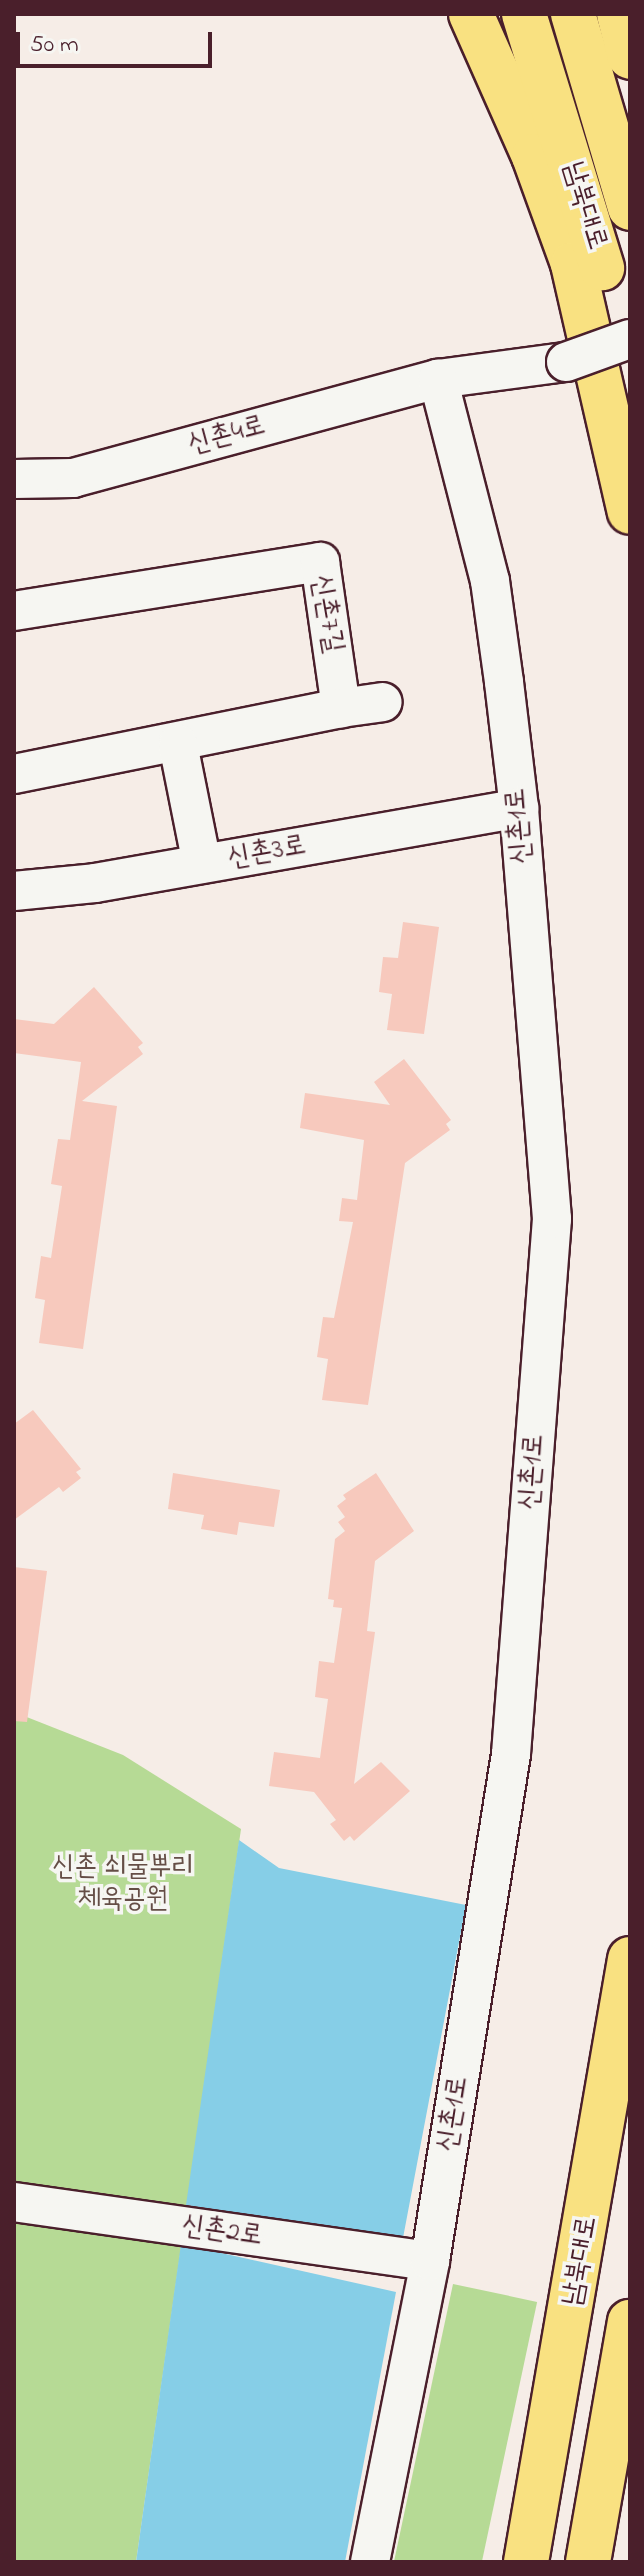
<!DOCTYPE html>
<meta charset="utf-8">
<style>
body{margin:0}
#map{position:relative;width:644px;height:2576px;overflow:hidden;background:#f6ede7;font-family:"Indie Flower","Poor Story",sans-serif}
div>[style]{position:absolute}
.green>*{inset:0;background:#b6da95;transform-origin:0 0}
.water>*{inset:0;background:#86cee7}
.building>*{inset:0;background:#f7c9bd}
.roads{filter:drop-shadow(2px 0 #4a1f2b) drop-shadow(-2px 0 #4a1f2b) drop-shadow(0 2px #4a1f2b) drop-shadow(0 -2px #4a1f2b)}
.minor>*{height:38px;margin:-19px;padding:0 19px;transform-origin:19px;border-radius:19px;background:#f6f6f2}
.highway>*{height:44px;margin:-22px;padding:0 22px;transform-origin:22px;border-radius:22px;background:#f9e181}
.bridges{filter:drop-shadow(2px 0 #4a1f2b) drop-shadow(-2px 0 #4a1f2b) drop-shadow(0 2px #4a1f2b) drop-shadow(0 -2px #4a1f2b)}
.minor-bridge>*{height:38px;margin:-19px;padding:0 19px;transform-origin:19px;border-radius:19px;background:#f6f6f2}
span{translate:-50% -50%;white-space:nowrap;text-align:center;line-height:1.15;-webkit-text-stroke:7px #f6f6f2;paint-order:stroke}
.street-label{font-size:28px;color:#4a1f2b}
.park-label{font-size:28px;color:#654e46}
.frame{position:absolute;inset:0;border:16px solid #4a1f2b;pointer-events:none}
.scale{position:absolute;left:16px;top:32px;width:196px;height:36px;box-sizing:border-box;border:4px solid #4a1f2b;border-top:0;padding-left:10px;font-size:24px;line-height:28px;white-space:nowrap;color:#4a1f2b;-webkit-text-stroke:6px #f6f6f2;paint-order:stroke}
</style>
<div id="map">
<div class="green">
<div style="clip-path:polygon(14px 1712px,123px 1755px,241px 1829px,136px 2562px,14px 2562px)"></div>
<div style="left:453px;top:2284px;width:86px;height:284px;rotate:12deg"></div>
</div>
<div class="water">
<div style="clip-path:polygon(239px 1840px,279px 1868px,466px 1905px,403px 2238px,186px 2205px)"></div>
<div style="clip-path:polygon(181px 2244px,396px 2292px,345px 2562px,136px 2562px)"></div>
</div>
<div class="building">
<div style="clip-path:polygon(403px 922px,439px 927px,424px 1034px,387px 1030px,392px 994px,379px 992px,383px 957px,398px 958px)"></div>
<div style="clip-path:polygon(94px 987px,143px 1043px,138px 1047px,143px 1054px,82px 1101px,117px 1106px,83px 1349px,39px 1343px,45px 1300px,35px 1298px,41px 1256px,51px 1258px,62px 1186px,51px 1184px,58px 1139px,70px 1140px,81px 1062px,14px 1053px,14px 1019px,54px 1024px)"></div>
<div style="clip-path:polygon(404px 1059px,451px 1120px,446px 1124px,450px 1130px,405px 1163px,368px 1405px,322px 1400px,328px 1359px,317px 1357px,323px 1317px,334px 1318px,353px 1222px,339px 1221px,342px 1198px,357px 1200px,364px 1140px,300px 1128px,305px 1093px,390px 1105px,374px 1082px)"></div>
<div style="clip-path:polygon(33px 1410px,81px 1469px,76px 1472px,81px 1478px,63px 1492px,59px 1487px,14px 1520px,14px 1424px)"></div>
<div style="clip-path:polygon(173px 1473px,280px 1490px,274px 1527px,239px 1522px,237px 1535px,201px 1529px,204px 1515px,168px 1509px)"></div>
<div style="clip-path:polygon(376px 1473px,414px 1531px,375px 1561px,367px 1631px,375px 1632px,354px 1784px,381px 1762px,410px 1791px,354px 1841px,350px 1836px,344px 1841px,330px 1824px,336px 1820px,314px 1792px,269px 1786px,274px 1752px,320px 1758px,328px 1699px,315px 1697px,319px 1661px,334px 1663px,342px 1608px,333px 1607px,334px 1600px,328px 1599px,335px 1539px,345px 1531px,338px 1522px,345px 1517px,337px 1506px,346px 1499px,343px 1495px)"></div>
<div style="clip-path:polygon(14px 1567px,47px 1571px,27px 1722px,14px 1721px)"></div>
</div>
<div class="roads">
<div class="minor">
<div style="left:14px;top:479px;width:59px;rotate:-1deg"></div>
<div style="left:73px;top:478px;width:378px;rotate:-15.2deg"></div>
<div style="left:438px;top:379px;width:129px;rotate:-7.6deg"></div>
<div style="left:14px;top:611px;width:310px;rotate:-9.1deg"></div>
<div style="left:320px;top:562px;width:148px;rotate:81.8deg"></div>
<div style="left:341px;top:708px;width:334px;rotate:168.6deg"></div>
<div style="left:341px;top:708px;width:42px;rotate:-8.1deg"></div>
<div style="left:178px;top:744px;width:122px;rotate:78.7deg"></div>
<div style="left:14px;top:891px;width:81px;rotate:-5.6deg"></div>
<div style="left:95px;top:883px;width:431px;rotate:-10deg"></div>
<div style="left:14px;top:2202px;width:420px;rotate:8.1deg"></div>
<div style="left:370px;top:2562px;width:307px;rotate:-78.7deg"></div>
<div style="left:430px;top:2261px;width:513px;rotate:-80.92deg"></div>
<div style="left:511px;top:1754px;width:537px;rotate:-85.62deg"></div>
<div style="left:552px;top:1219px;width:412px;rotate:-94.6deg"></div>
<div style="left:519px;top:808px;width:127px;rotate:-96.8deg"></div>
<div style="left:504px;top:682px;width:102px;rotate:-97.9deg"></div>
<div style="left:490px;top:581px;width:209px;rotate:-104.4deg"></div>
</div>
<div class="highway">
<div style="left:471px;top:14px;width:155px;rotate:66.1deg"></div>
<div style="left:534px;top:156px;width:115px;rotate:70.1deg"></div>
<div style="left:573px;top:264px;width:254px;rotate:77.1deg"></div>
<div style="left:524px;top:14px;width:266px;rotate:72.9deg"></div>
<div style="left:573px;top:14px;width:202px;rotate:73.6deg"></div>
<div style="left:619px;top:14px;width:44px;rotate:75.7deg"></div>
<div style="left:526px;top:2562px;width:612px;rotate:-80.21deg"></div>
<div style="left:588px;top:2562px;width:244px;rotate:-80.1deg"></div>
</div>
</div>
<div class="bridges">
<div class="minor-bridge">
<div style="left:566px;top:362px;width:68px;rotate:-19.8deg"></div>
</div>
</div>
<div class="street-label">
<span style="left:584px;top:206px;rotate:73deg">남북대로</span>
<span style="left:227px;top:436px;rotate:-15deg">신촌4로</span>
<span style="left:326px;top:614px;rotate:80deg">신촌7길</span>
<span style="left:520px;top:826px;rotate:-95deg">신촌1로</span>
<span style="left:267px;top:853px;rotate:-10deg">신촌3로</span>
<span style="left:533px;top:1472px;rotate:-86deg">신촌1로</span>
<span style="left:454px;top:2114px;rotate:-81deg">신촌1로</span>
<span style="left:222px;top:2232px;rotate:8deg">신촌2로</span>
<span style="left:581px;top:2261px;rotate:-80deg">남북대로</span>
</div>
<div class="park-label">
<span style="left:123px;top:1884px">신촌 쇠물뿌리<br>체육공원</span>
</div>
<div class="frame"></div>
<div class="scale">50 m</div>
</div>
